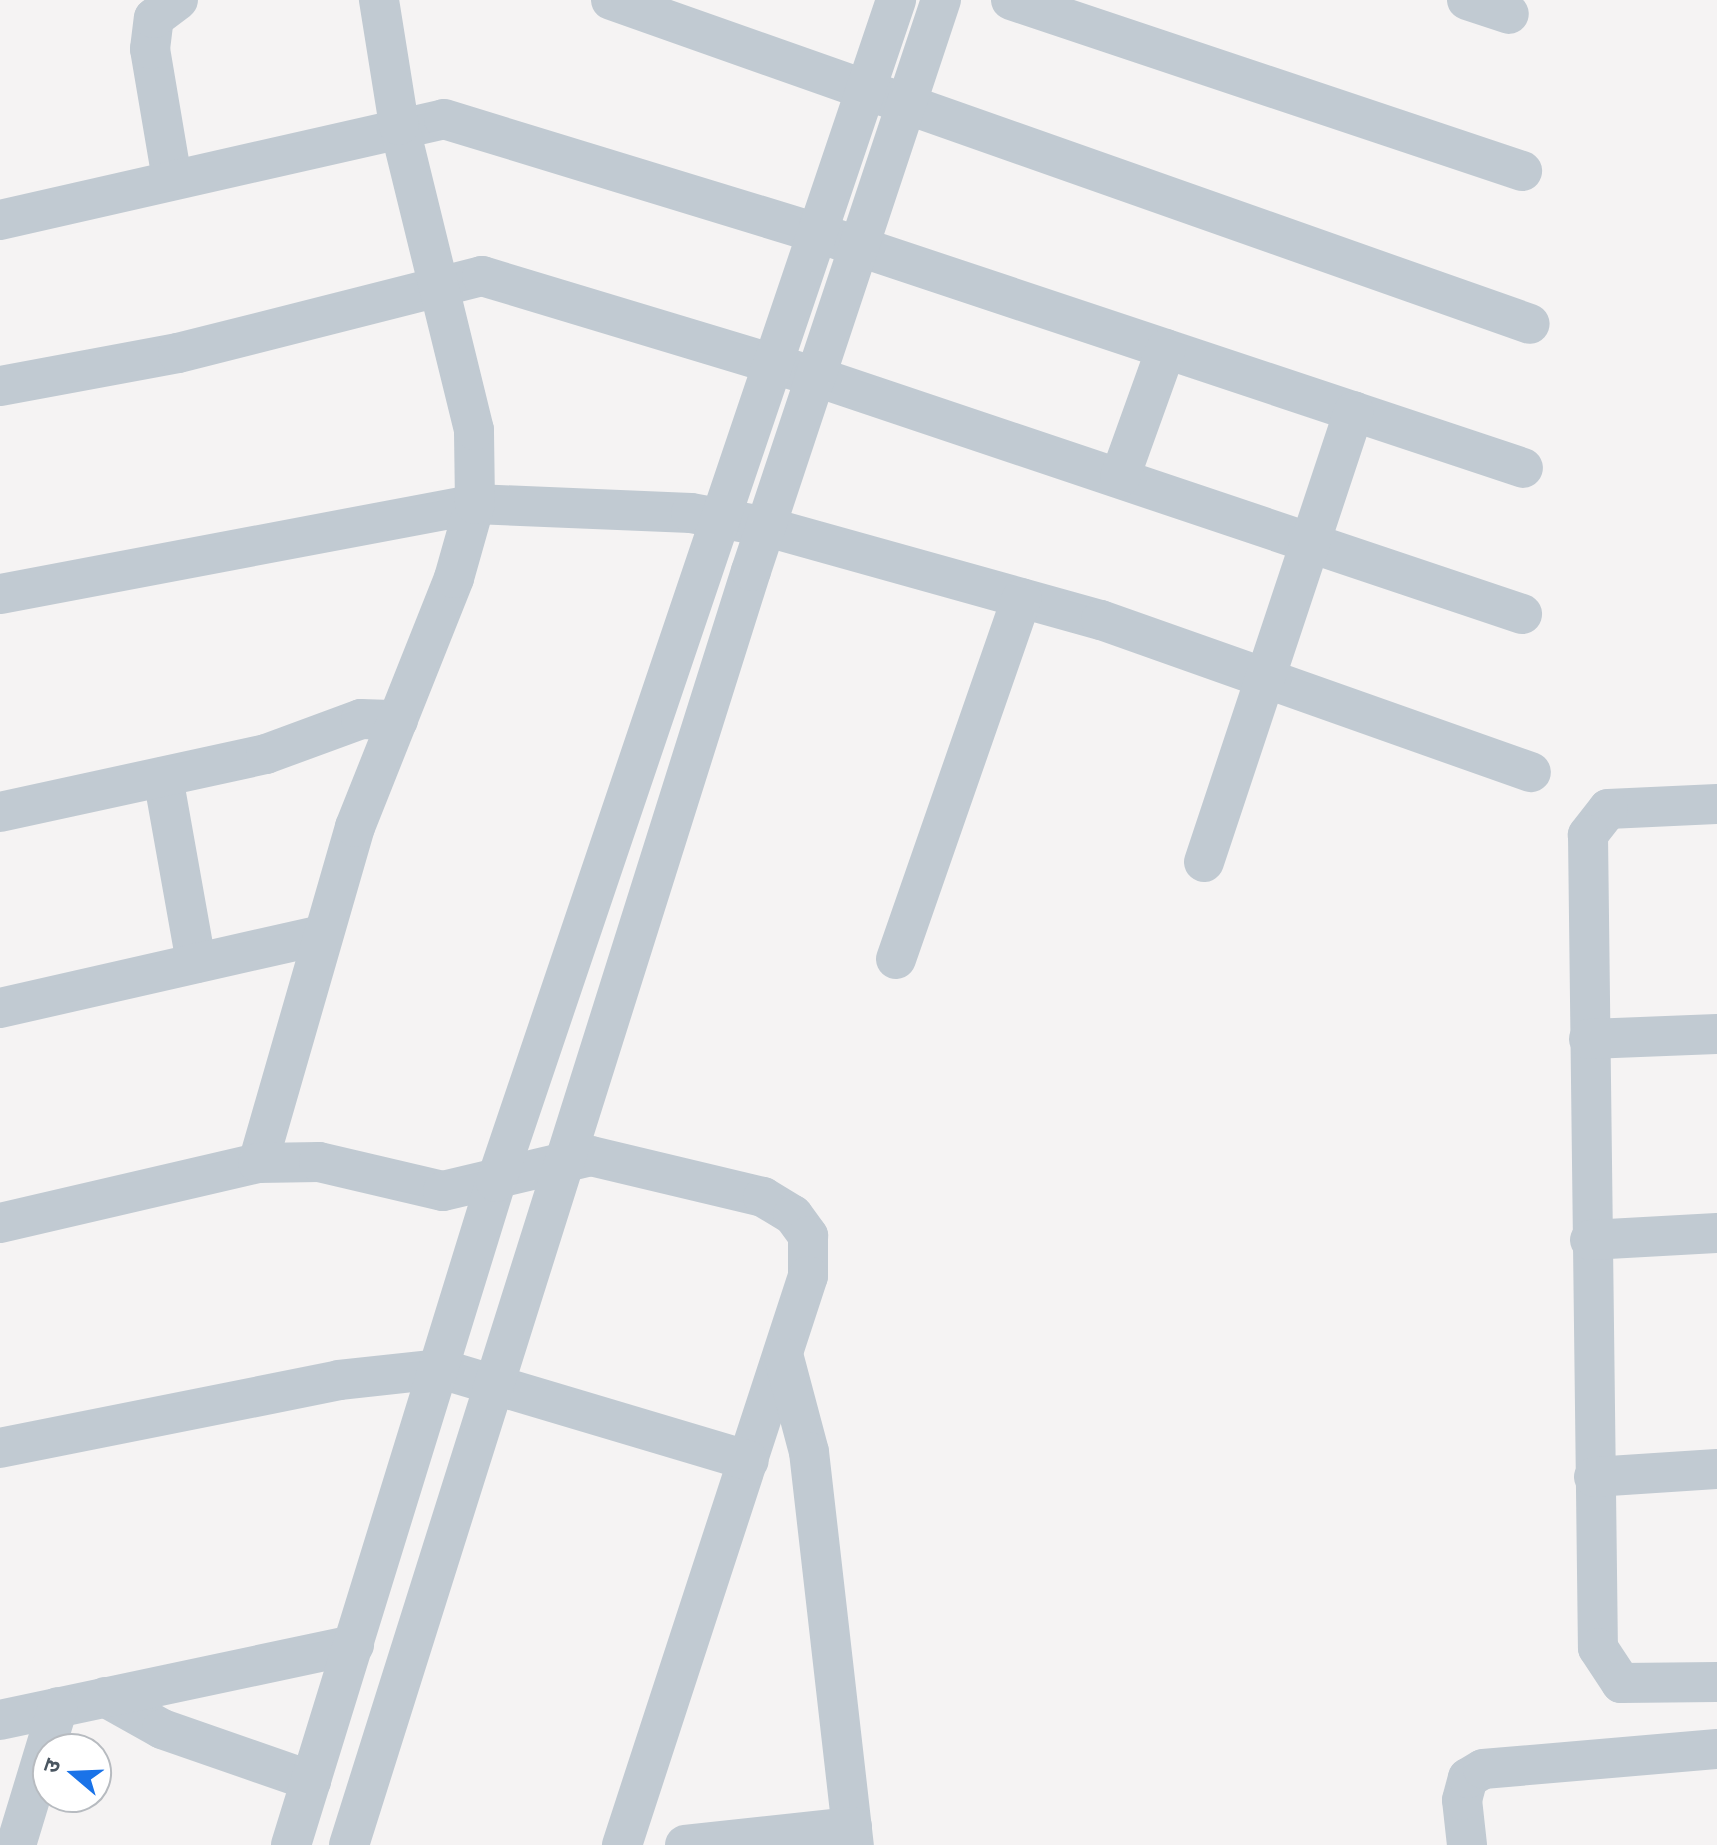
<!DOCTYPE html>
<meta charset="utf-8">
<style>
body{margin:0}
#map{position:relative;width:1717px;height:1845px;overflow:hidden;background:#f5f3f3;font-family:Inter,"Noto Sans Devanagari",sans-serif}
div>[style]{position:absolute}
.minor>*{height:40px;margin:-20px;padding:0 20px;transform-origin:20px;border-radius:20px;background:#c1cad2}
span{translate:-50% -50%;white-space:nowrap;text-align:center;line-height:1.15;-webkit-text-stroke:7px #fff;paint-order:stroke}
.north{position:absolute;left:32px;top:1733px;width:80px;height:80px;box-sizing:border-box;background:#fff;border:2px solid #b7bbc0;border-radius:50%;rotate:289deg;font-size:22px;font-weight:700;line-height:32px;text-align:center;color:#4a5661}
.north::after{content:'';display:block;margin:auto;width:28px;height:36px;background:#1a73e8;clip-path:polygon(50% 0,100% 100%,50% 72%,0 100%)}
</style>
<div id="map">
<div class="minor">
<div style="left:611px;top:0;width:974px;rotate:19.42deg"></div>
<div style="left:1011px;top:0;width:539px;rotate:18.5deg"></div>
<div style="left:1467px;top:0;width:44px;rotate:18.4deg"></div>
<div style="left:172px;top:179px;width:132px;rotate:-99.6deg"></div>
<div style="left:150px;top:49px;width:31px;rotate:-83deg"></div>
<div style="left:154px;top:18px;width:30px;rotate:-37deg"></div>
<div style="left:0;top:220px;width:455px;rotate:-12.8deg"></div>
<div style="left:444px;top:119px;width:391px;rotate:17deg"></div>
<div style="left:818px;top:233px;width:743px;rotate:18.43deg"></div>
<div style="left:0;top:386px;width:181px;rotate:-10.5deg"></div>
<div style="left:178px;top:353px;width:314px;rotate:-14.2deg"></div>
<div style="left:482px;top:276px;width:347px;rotate:16.8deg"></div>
<div style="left:814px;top:376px;width:747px;rotate:18.58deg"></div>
<div style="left:1120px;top:477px;width:136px;rotate:-70.2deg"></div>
<div style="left:0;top:594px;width:483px;rotate:-10.7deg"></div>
<div style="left:475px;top:504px;width:216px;rotate:2.4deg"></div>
<div style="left:691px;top:513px;width:77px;rotate:10.4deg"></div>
<div style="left:767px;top:527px;width:347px;rotate:15.6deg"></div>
<div style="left:1101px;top:620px;width:456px;rotate:19.5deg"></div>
<div style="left:163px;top:777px;width:189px;rotate:79.9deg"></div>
<div style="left:1717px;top:804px;width:109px;rotate:177.4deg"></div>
<div style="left:1608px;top:809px;width:33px;rotate:128deg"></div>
<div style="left:1588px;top:835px;width:813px;rotate:89.3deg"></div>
<div style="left:1598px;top:1648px;width:42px;rotate:56.7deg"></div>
<div style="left:1621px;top:1683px;width:96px;rotate:-0.6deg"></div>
<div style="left:0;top:812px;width:272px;rotate:-12.3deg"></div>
<div style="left:266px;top:754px;width:101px;rotate:-20.2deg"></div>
<div style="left:361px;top:719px;width:37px;rotate:2deg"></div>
<div style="left:1204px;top:862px;width:475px;rotate:-71.6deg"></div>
<div style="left:896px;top:959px;width:382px;rotate:-70.8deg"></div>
<div style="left:0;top:1008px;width:330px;rotate:-12.8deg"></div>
<div style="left:1589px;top:1039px;width:128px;rotate:-2.2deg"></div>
<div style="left:258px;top:1163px;width:350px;rotate:-73.9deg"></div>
<div style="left:355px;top:827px;width:268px;rotate:-68.3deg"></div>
<div style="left:454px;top:578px;width:77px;rotate:-74.2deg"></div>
<div style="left:475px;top:504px;width:74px;rotate:-90.8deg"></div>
<div style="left:474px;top:430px;width:314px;rotate:-103.8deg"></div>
<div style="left:399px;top:125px;width:127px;rotate:-99.1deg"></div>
<div style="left:0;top:1223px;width:265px;rotate:-13.1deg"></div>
<div style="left:258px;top:1163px;width:61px;rotate:-0.9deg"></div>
<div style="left:319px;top:1162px;width:127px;rotate:13.2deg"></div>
<div style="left:443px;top:1191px;width:152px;rotate:-13.3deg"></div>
<div style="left:591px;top:1156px;width:177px;rotate:13.4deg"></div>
<div style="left:763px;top:1197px;width:35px;rotate:31deg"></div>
<div style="left:793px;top:1215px;width:26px;rotate:54deg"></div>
<div style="left:808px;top:1236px;width:40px;rotate:90deg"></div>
<div style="left:808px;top:1276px;width:599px;rotate:108.1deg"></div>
<div style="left:1590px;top:1240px;width:127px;rotate:-3.2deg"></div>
<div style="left:784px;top:1358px;width:97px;rotate:75.1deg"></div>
<div style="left:809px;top:1452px;width:396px;rotate:83.5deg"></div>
<div style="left:0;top:1448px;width:346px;rotate:-11.3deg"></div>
<div style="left:339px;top:1380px;width:103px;rotate:-6.2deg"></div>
<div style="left:441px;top:1369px;width:321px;rotate:16.6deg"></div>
<div style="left:1594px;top:1477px;width:123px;rotate:-3.7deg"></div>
<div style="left:105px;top:1697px;width:65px;rotate:29.3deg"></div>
<div style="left:162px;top:1729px;width:158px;rotate:19.2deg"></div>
<div style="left:0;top:1720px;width:362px;rotate:-12deg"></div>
<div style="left:16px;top:1845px;width:144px;rotate:-73.1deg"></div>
<div style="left:291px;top:1845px;width:694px;rotate:-72.82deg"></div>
<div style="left:496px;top:1182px;width:1248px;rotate:-71.3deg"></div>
<div style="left:349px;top:1845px;width:1336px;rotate:-72.49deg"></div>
<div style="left:751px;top:571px;width:602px;rotate:-71.6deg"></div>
<div style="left:685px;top:1845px;width:168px;rotate:-6.2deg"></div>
<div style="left:1467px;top:1845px;width:45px;rotate:-96.3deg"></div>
<div style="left:1462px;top:1800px;width:23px;rotate:-75deg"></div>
<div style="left:1468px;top:1778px;width:17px;rotate:-31deg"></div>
<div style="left:1483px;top:1769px;width:235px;rotate:-4.9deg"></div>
</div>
<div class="north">उ</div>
</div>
